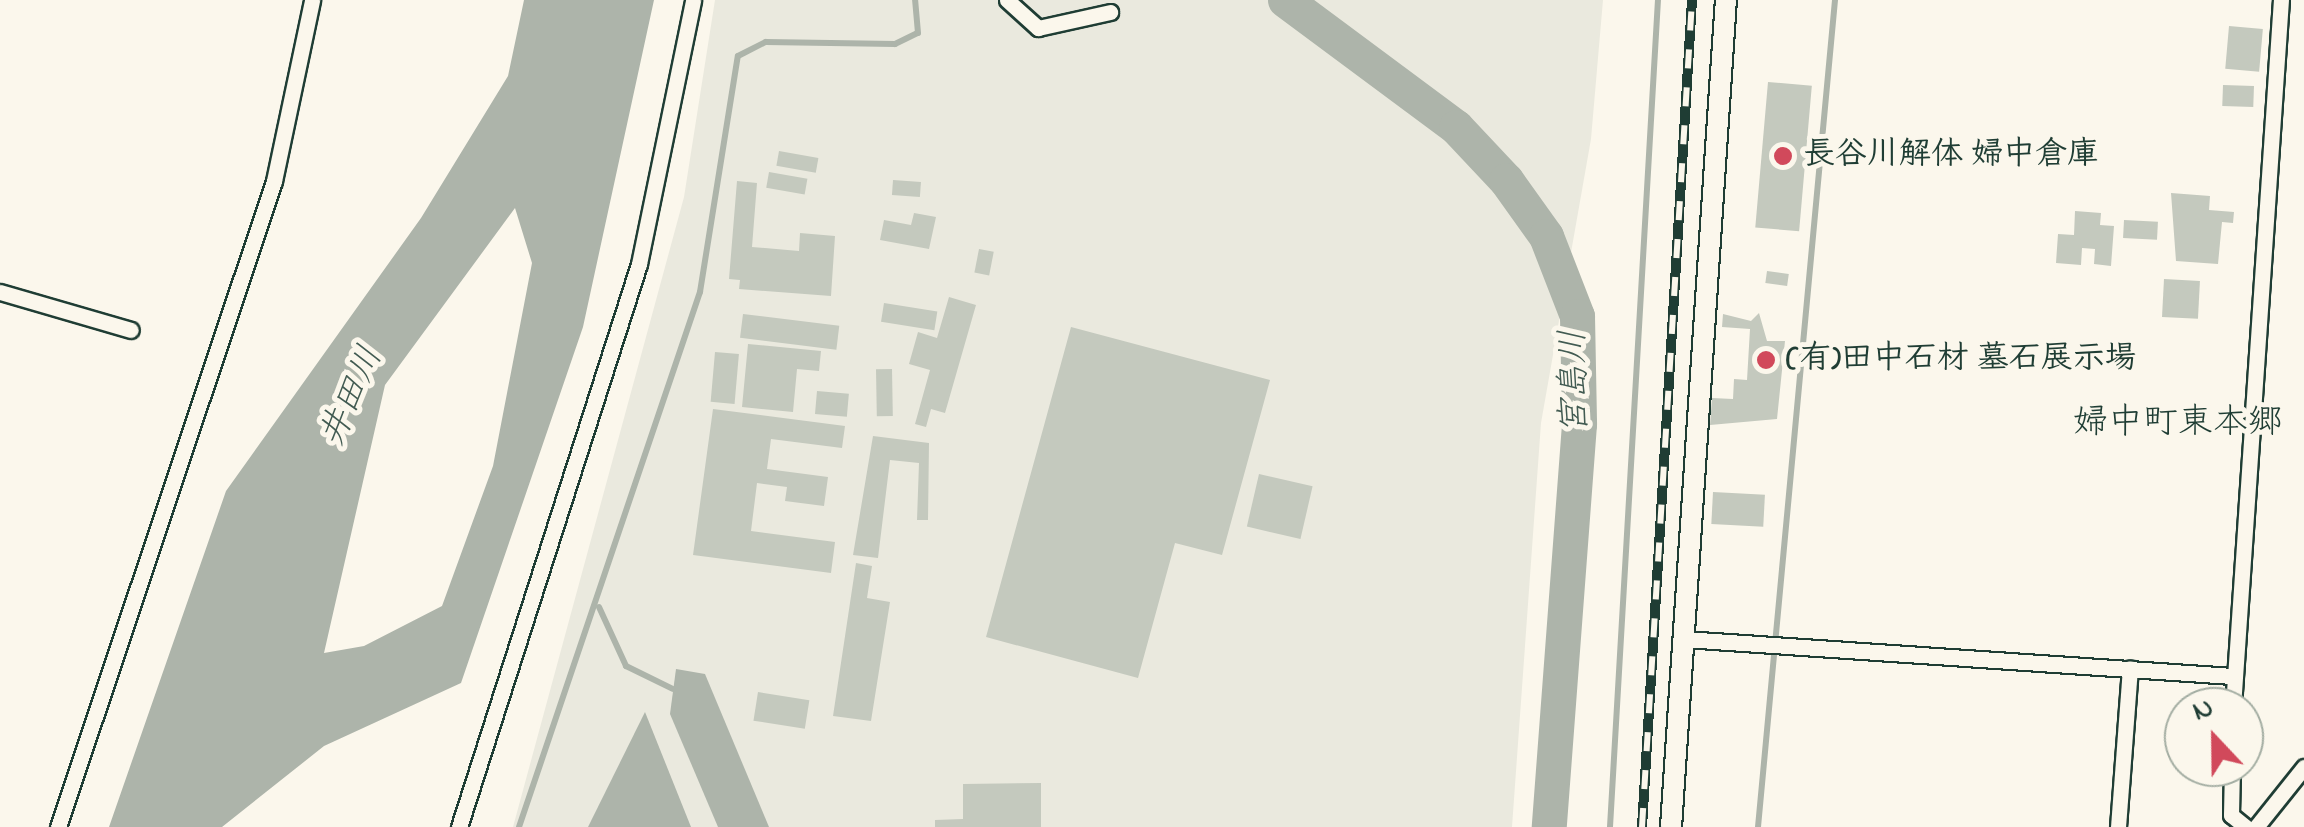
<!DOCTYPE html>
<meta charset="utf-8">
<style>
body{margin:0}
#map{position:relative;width:2304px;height:827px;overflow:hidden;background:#fbf7ec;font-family:"Indie Flower","Klee One",sans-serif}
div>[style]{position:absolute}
.built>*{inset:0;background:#eae9de}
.water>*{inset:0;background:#adb4aa}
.stream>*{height:6px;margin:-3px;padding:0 3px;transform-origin:3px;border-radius:3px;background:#adb4aa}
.river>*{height:35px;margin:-17.5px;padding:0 17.5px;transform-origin:17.5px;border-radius:17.5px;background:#adb4aa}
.building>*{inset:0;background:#c4c9be;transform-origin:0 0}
.roads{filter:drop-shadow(2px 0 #1f3d34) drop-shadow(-2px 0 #1f3d34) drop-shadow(0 2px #1f3d34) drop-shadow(0 -2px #1f3d34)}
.minor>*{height:15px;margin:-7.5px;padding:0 7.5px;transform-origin:7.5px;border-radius:7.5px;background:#fbf7ec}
.tertiary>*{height:20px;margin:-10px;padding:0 10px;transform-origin:10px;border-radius:10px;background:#fbf7ec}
.rail>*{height:10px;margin-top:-5px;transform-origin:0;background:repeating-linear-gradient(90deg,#fbf7ec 0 19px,#1f3d34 0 38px);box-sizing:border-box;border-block:2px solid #1f3d34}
.dots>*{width:28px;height:28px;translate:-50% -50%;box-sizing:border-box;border:5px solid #fbf7ec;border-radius:50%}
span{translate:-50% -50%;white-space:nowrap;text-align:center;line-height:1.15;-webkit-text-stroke:10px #fbf7ec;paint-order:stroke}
.poi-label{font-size:32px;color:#1f3d34;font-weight:700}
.left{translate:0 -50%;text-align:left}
.water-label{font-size:35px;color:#425b52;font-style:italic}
.neighbourhood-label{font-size:35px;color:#1f3d34}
.north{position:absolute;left:2164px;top:687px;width:100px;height:100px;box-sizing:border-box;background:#fbf7ec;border:2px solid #a3ada2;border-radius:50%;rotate:338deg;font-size:28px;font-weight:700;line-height:40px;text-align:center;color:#1f3d34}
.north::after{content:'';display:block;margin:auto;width:35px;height:45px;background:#d1495b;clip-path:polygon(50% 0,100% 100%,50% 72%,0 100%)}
</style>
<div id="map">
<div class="built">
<div style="clip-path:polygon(715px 0,1603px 0,1591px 139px,1541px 423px,1512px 827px,513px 827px,684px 197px)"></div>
</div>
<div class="water">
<div style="clip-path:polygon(evenodd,524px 0,654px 0,583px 327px,461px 683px,324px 746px,222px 827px,109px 827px,226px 491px,421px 218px,508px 76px,524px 0,515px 208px,532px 263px,493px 466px,442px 606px,364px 646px,324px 653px,385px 385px,515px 208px)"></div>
<div style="clip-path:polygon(676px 669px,705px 674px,769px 827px,718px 827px,670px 714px)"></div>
<div style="clip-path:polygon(645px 712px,691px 827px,588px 827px)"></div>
</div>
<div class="stream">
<div style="left:599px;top:607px;width:65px;rotate:65.4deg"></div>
<div style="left:626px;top:666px;width:52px;rotate:26.1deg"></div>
<div style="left:519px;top:827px;width:565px;rotate:-71.31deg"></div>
<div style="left:700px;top:292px;width:239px;rotate:-80.9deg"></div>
<div style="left:738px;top:56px;width:31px;rotate:-27deg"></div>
<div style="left:766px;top:42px;width:129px;rotate:0.9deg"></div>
<div style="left:895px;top:44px;width:25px;rotate:-26deg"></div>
<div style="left:918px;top:33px;width:33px;rotate:-95deg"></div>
<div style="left:1610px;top:827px;width:828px;rotate:-86.68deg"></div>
<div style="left:1758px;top:827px;width:831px;rotate:-84.68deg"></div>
</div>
<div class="river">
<div style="left:1285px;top:0;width:213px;rotate:36.6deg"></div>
<div style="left:1456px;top:127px;width:73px;rotate:46.7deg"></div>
<div style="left:1506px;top:180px;width:69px;rotate:54.5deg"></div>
<div style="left:1546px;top:236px;width:86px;rotate:68.8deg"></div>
<div style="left:1577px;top:316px;width:108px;rotate:88.9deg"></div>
<div style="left:1579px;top:424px;width:404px;rotate:94.3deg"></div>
</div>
<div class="building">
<div style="left:2229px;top:26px;width:34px;height:43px;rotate:5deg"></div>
<div style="left:1768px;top:82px;width:44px;height:146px;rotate:5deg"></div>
<div style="left:2223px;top:85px;width:31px;height:21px;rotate:2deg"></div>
<div style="left:779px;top:151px;width:40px;height:15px;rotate:10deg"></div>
<div style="left:769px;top:172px;width:39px;height:16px;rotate:10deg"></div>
<div style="left:893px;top:180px;width:28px;height:15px;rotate:4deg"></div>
<div style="clip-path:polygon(737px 181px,757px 183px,752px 247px,799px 251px,800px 233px,835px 236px,831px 296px,739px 289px,740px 280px,729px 279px)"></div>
<div style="clip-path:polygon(2171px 193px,2210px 196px,2209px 210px,2234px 212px,2233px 223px,2222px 222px,2218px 264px,2176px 261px)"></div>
<div style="clip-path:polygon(2075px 211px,2101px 213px,2100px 225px,2114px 226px,2111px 266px,2094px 264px,2095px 249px,2082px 248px,2081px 265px,2056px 263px,2058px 234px,2074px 235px)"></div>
<div style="clip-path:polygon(914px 213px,936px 217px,929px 249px,880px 240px,884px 220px,911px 225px)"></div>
<div style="left:2124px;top:220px;width:34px;height:18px;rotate:3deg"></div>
<div style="left:979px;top:249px;width:15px;height:24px;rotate:11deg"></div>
<div style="left:1767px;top:271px;width:22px;height:12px;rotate:8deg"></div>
<div style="left:2164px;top:279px;width:36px;height:38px;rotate:3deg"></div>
<div style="clip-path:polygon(949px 297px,976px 305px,945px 413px,931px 409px,926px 427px,915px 424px,930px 370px,909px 364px,918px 332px,937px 338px)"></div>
<div style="left:884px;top:303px;width:54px;height:19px;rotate:9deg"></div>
<div style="clip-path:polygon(1759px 313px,1767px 341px,1785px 341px,1777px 419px,1710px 425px,1712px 398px,1733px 399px,1734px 379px,1747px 380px,1750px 329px,1722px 327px,1723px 314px,1751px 321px)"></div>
<div style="left:743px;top:314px;width:97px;height:24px;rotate:7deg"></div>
<div style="clip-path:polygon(1071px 327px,1270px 380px,1222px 555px,1175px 543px,1138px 678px,986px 637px)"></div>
<div style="clip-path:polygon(748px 344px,821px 351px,819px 371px,797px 369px,793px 412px,742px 407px)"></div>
<div style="left:715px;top:352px;width:24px;height:50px;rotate:5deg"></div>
<div style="left:892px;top:369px;width:47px;height:16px;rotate:89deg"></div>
<div style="left:817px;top:391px;width:32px;height:23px;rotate:5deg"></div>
<div style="clip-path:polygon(713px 409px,845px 426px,842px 448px,771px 439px,767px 469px,828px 477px,824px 506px,785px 501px,787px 487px,757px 483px,751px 531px,835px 542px,831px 573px,693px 555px)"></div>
<div style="clip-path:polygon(873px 436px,929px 443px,928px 520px,917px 520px,919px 463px,890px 460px,878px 558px,853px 555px)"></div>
<div style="left:1259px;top:474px;width:55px;height:54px;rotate:13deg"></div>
<div style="left:1713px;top:492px;width:52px;height:32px;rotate:3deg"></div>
<div style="clip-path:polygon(856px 563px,872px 566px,867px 598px,890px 602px,871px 721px,833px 716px)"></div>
<div style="left:758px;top:692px;width:52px;height:29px;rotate:9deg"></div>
<div style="clip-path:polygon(1041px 783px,1041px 827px,935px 827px,935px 820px,963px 819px,963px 784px)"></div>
</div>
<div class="roads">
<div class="minor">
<div style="left:1007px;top:0;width:42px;rotate:42.1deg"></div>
<div style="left:1038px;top:28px;width:74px;rotate:-12.5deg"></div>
<div style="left:0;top:292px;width:136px;rotate:16.2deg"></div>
<div style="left:1684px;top:639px;width:550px;rotate:3.86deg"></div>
<div style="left:2233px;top:707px;width:709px;rotate:-86.12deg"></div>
<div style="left:2232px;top:767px;width:48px;rotate:91.2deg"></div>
<div style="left:2231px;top:815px;width:19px;rotate:39deg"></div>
<div style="left:58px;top:827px;width:681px;rotate:-71.51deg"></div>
<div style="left:274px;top:181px;width:185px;rotate:-78.1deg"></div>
<div style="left:459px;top:827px;width:591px;rotate:-72.27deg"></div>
<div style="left:639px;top:264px;width:269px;rotate:-78.4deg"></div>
<div style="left:2118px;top:827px;width:159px;rotate:-85.7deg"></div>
<div style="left:2256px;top:827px;width:77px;rotate:-51.3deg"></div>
</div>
<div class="tertiary">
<div style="left:1671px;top:827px;width:829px;rotate:-86.2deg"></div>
</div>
</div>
<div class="rail">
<div style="left:1642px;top:827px;width:829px;rotate:-86.54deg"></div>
</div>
<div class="dots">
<div style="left:1783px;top:156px;background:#d1495b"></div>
<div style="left:1766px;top:360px;background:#d1495b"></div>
</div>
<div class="poi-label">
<span class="left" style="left:1803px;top:156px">長谷川解体 婦中倉庫</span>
<span class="left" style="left:1786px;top:360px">(有)田中石材 墓石展示場</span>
</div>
<div class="water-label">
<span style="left:1576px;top:382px;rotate:-91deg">宮島川</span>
<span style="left:353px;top:397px;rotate:-66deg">井田川</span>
</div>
<div class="neighbourhood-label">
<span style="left:2178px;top:424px">婦中町東本郷</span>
</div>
<div class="north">N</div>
</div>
